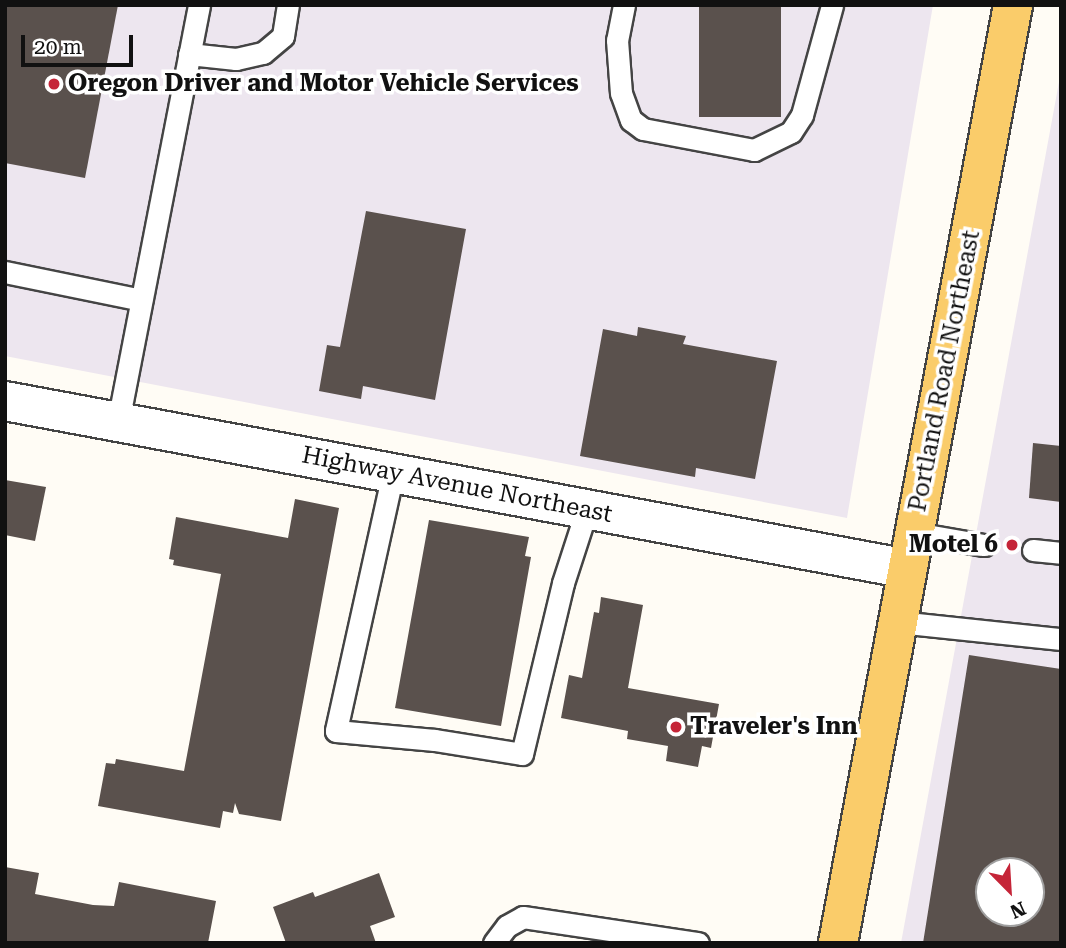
<!DOCTYPE html>
<style>
body{margin:0}
#map{position:relative;width:1066px;height:948px;overflow:hidden;background:#fffcf5;font-family:"Roboto Serif",serif}
div>[style]{position:absolute}
.industrial>*{inset:0;background:#ede6ef}
.building>*{inset:0;background:#5a514d;transform-origin:0 0}
.roads{filter:drop-shadow(2px 0 #444) drop-shadow(-2px 0 #444) drop-shadow(0 2px #444) drop-shadow(0 -2px #444)}
.lane>*{height:21px;margin:-10.5px;padding:0 10.5px;transform-origin:10.5px;border-radius:10.5px;background:#fff}
.street>*{height:38px;margin:-19px;padding:0 19px;transform-origin:19px;border-radius:19px;background:#fff}
.primary>*{height:38px;margin:-19px;padding:0 19px;transform-origin:19px;border-radius:19px;background:#facc6a}
.dots>*{width:19px;height:19px;translate:-50% -50%;box-sizing:border-box;border:4px solid #fff;border-radius:50%}
span{translate:-50% -50%;white-space:nowrap;text-align:center;line-height:1.15;-webkit-text-stroke:7px #fff;paint-order:stroke}
.poi-label{font-size:24px;color:#111;font-weight:700}
.left{translate:0 -50%;text-align:left}
.right{translate:-100% -50%;text-align:right}
.street-label{font-size:24px;color:#111}
.frame{position:absolute;inset:0;border:7px solid #111;pointer-events:none}
.north{position:absolute;left:975px;top:857px;width:70px;height:70px;box-sizing:border-box;background:#fff;border:2px solid #a0a0a0;border-radius:50%;rotate:156deg;font-size:19px;font-weight:700;line-height:28px;text-align:center;color:#111}
.north::after{content:'';display:block;margin:auto;width:24px;height:32px;background:#c52538;clip-path:polygon(50% 0,100% 100%,50% 72%,0 100%)}
.scale{position:absolute;left:21px;top:35px;width:112px;height:32px;box-sizing:border-box;border:4px solid #111;border-top:0;padding-left:9px;font-size:21px;line-height:24px;white-space:nowrap;color:#111;-webkit-text-stroke:5px #fff;paint-order:stroke}
</style>
<div id="map">
<div class="industrial">
<div style="clip-path:polygon(5px 5px,933px 5px,847px 518px,5px 356px)"></div>
<div style="clip-path:polygon(evenodd,1061px 71px,1061px 943px,901px 943px,1061px 71px,989px 871px,1031px 871px,1031px 913px,989px 913px,989px 871px)"></div>
</div>
<div class="building">
<div style="clip-path:polygon(5px 5px,118px 5px,85px 178px,5px 163px)"></div>
<div style="left:699px;top:5px;width:82px;height:112px"></div>
<div style="clip-path:polygon(366px 211px,466px 229px,435px 400px,363px 386px,361px 399px,319px 391px,327px 345px,340px 347px)"></div>
<div style="clip-path:polygon(638px 327px,686px 336px,683px 344px,777px 361px,755px 479px,696px 468px,695px 477px,580px 456px,603px 329px,637px 336px)"></div>
<div style="clip-path:polygon(1033px 443px,1061px 446px,1061px 502px,1029px 498px)"></div>
<div style="clip-path:polygon(5px 480px,46px 487px,35px 541px,5px 535px)"></div>
<div style="clip-path:polygon(295px 499px,339px 508px,281px 821px,239px 814px,235px 803px,233px 813px,223px 811px,220px 828px,98px 806px,106px 763px,115px 764px,116px 759px,184px 771px,221px 574px,173px 565px,174px 560px,169px 559px,176px 517px,288px 538px)"></div>
<div style="clip-path:polygon(429px 520px,529px 537px,525px 556px,531px 557px,501px 726px,395px 708px)"></div>
<div style="clip-path:polygon(601px 597px,643px 605px,628px 688px,719px 704px,711px 748px,702px 746px,698px 767px,666px 761px,668px 746px,627px 739px,628px 731px,561px 718px,569px 675px,582px 678px,594px 612px,599px 613px)"></div>
<div style="clip-path:polygon(evenodd,969px 655px,1061px 669px,1061px 943px,923px 943px,969px 655px,989px 871px,1031px 871px,1031px 913px,989px 913px,989px 871px)"></div>
<div style="clip-path:polygon(5px 867px,39px 873px,35px 894px,93px 905px,114px 906px,119px 882px,216px 901px,208px 943px,5px 943px)"></div>
<div style="clip-path:polygon(379px 873px,395px 917px,370px 926px,376px 943px,286px 943px,273px 907px,313px 892px,315px 897px)"></div>
</div>
<div class="roads">
<div class="lane">
<div style="left:624px;top:5px;width:36px;rotate:101deg"></div>
<div style="left:617px;top:40px;width:53px;rotate:85.7deg"></div>
<div style="left:621px;top:93px;width:29px;rotate:70deg"></div>
<div style="left:631px;top:120px;width:15px;rotate:37deg"></div>
<div style="left:643px;top:129px;width:113px;rotate:10.7deg"></div>
<div style="left:754px;top:150px;width:41px;rotate:-25.9deg"></div>
<div style="left:791px;top:132px;width:20px;rotate:-57deg"></div>
<div style="left:802px;top:115px;width:114px;rotate:-74.7deg"></div>
<div style="left:189px;top:54px;width:47px;rotate:6.1deg"></div>
<div style="left:236px;top:59px;width:28px;rotate:-13deg"></div>
<div style="left:263px;top:53px;width:26px;rotate:-40deg"></div>
<div style="left:283px;top:36px;width:31px;rotate:-81deg"></div>
<div style="left:5px;top:272px;width:139px;rotate:11.6deg"></div>
<div style="left:118px;top:422px;width:425px;rotate:-79deg"></div>
<div style="left:393px;top:473px;width:264px;rotate:102.5deg"></div>
<div style="left:336px;top:731px;width:99px;rotate:5.2deg"></div>
<div style="left:435px;top:740px;width:88px;rotate:9.1deg"></div>
<div style="left:522px;top:754px;width:176px;rotate:-76.5deg"></div>
<div style="left:563px;top:583px;width:78px;rotate:-72deg"></div>
<div style="left:915px;top:533px;width:70px;rotate:9.9deg"></div>
<div style="left:1033px;top:550px;width:28px;rotate:6deg"></div>
<div style="left:898px;top:622px;width:164px;rotate:6deg"></div>
<div style="left:494px;top:943px;width:21px;rotate:-53deg"></div>
<div style="left:507px;top:926px;width:18px;rotate:-29deg"></div>
<div style="left:523px;top:917px;width:177px;rotate:8.5deg"></div>
</div>
<div class="street">
<div style="left:5px;top:401px;width:918px;rotate:10.54deg"></div>
</div>
<div class="primary">
<div style="left:838px;top:943px;width:954px;rotate:-79.43deg"></div>
</div>
</div>
<div class="dots">
<div style="left:54px;top:84px;background:#c52538"></div>
<div style="left:1012px;top:545px;background:#c52538"></div>
<div style="left:676px;top:727px;background:#c52538"></div>
</div>
<div class="poi-label">
<span class="left" style="left:68px;top:84px">Oregon Driver and Motor Vehicle Services</span>
<span class="right" style="left:998px;top:545px">Motel 6</span>
<span class="left" style="left:690px;top:727px">Traveler's Inn</span>
</div>
<div class="street-label">
<span style="left:945px;top:371px;rotate:-79deg">Portland Road Northeast</span>
<span style="left:457px;top:485px;rotate:11deg">Highway Avenue Northeast</span>
</div>
<div class="frame"></div>
<div class="north">N</div>
<div class="scale">20 m</div>
</div>
